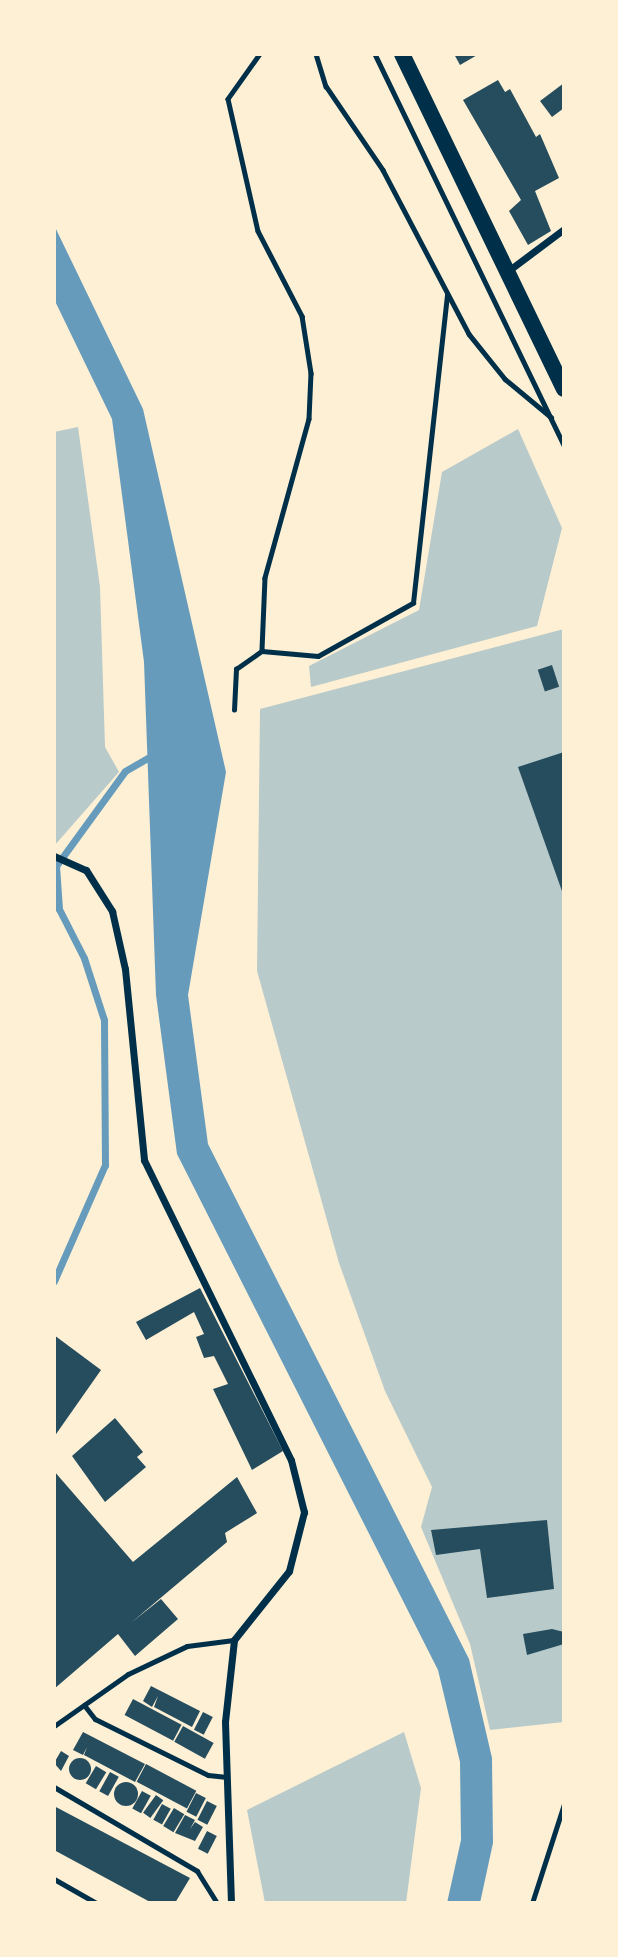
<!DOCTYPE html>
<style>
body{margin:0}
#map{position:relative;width:618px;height:1957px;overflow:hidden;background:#fdf0d5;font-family:Manrope,sans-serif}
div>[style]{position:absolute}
.green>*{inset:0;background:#b9caca}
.water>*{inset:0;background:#669bbc}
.stream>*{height:7px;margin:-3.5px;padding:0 3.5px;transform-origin:3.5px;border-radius:3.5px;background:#669bbc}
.building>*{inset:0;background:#264d5e;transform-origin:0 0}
.round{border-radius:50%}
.path>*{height:4.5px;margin:-2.25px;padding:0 2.25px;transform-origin:2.25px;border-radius:2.25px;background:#003049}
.service>*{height:5px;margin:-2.5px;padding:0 2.5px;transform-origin:2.5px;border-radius:2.5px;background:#003049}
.minor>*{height:7px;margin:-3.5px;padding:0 3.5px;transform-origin:3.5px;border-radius:3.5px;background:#003049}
.primary>*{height:16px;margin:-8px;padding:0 8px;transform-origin:8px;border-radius:8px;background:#003049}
span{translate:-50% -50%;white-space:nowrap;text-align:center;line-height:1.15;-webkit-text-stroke:7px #fdf0d5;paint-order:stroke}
.frame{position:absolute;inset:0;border:56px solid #fdf0d5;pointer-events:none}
</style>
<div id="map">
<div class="green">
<div style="clip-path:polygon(78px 427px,100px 587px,105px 747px,119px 772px,54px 846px,54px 432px)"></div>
<div style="clip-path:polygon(518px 429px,562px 528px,537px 626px,311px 687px,309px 666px,419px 610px,442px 472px)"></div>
<div style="clip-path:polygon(564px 629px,564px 1722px,490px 1730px,470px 1644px,421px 1527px,432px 1487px,385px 1391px,339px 1263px,257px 971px,260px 709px)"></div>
<div style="clip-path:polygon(404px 1732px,421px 1788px,406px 1903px,265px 1903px,247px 1810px)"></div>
</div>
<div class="water">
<div style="clip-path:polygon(54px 225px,143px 409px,226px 772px,188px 995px,208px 1144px,469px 1659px,492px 1758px,493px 1843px,480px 1903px,447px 1903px,461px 1840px,460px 1762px,438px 1670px,177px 1154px,156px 995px,144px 662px,112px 419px,54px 299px)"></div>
</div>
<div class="stream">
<div style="left:54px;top:1281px;width:127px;rotate:-66.3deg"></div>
<div style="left:105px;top:1165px;width:145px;rotate:-90.4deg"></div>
<div style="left:104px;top:1020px;width:65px;rotate:-107.9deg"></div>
<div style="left:84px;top:958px;width:55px;rotate:-117deg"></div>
<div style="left:59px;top:909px;width:43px;rotate:-94deg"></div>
<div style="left:56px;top:866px;width:117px;rotate:-54deg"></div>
<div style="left:125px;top:771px;width:32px;rotate:-30deg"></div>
</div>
<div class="building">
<div style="clip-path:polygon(454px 54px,479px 54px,460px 65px)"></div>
<div style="clip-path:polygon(498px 80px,505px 92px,510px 89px,536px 137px,540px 134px,559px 178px,535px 191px,551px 231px,528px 245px,509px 211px,521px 200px,463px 100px)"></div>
<div style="clip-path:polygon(564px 83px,564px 108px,552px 117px,540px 101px)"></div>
<div style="left:552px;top:665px;width:23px;height:15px;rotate:72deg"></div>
<div style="clip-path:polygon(564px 752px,564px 894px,563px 894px,518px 767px)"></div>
<div style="clip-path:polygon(200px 1288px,283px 1451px,252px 1470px,213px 1389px,228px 1384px,214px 1356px,204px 1358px,196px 1337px,204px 1334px,194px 1312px,146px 1340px,136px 1322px)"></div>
<div style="clip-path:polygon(54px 1335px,101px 1370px,54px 1437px)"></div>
<div style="clip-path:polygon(115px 1418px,143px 1452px,137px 1457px,146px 1467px,105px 1502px,72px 1456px)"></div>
<div style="clip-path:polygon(54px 1471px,133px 1562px,237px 1477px,257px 1513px,225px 1533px,227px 1542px,132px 1622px,161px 1599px,178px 1619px,135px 1656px,118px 1634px,54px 1689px)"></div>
<div style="clip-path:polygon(547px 1520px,554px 1589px,487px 1598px,480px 1549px,436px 1555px,431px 1530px)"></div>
<div style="clip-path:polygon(552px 1629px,564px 1632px,564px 1644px,527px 1655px,523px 1634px)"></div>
<div style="clip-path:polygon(151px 1686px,200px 1711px,192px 1727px,154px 1707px,158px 1696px,152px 1707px,143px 1701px)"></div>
<div style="left:133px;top:1699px;width:55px;height:18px;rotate:28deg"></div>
<div style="left:203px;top:1712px;width:11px;height:20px;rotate:27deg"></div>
<div style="left:183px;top:1726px;width:35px;height:18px;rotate:29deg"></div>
<div style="clip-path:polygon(83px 1732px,145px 1764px,135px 1782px,84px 1755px,87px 1747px,83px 1755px,73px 1750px)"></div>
<div style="clip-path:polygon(61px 1751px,69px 1756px,61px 1771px,54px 1763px)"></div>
<div class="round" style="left:69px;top:1758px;width:22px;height:22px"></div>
<div style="left:146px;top:1764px;width:57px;height:20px;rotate:28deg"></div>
<div style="left:96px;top:1766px;width:12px;height:20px;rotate:31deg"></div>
<div style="left:110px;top:1772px;width:10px;height:22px;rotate:29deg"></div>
<div class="round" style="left:114px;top:1782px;width:24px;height:24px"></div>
<div style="left:142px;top:1791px;width:10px;height:20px;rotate:29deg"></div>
<div style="left:196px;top:1793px;width:11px;height:21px;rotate:27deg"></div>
<div style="left:156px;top:1795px;width:9px;height:22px;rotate:36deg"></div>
<div style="left:207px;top:1801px;width:11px;height:21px;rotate:27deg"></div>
<div style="left:162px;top:1804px;width:10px;height:18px;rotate:29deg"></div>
<div style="clip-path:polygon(54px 1806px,190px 1878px,175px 1903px,152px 1903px,54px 1850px)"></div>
<div style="left:174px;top:1808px;width:12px;height:21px;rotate:31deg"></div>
<div style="clip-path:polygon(185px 1815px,195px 1820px,190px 1829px,195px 1822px,203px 1827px,195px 1841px,175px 1833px)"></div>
<div style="left:207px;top:1831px;width:11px;height:20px;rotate:27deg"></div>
</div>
<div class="path">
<div style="left:260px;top:54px;width:55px;rotate:125.4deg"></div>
<div style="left:228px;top:99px;width:135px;rotate:77.2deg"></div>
<div style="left:258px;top:231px;width:96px;rotate:62.6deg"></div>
<div style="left:302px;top:316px;width:58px;rotate:81deg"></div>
<div style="left:311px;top:373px;width:46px;rotate:92.5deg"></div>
<div style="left:309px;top:419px;width:165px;rotate:105.5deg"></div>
<div style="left:265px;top:578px;width:73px;rotate:92.4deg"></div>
<div style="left:262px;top:651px;width:56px;rotate:5.1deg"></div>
<div style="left:318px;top:656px;width:109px;rotate:-29.2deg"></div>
<div style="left:413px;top:603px;width:310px;rotate:-83.7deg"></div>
<div style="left:316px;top:54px;width:34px;rotate:73deg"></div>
<div style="left:326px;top:86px;width:102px;rotate:55.8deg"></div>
<div style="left:383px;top:170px;width:185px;rotate:62.3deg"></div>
<div style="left:469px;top:334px;width:58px;rotate:51.3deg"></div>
<div style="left:505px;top:379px;width:60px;rotate:39.6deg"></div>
<div style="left:375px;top:54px;width:434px;rotate:64.2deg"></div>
<div style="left:234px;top:710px;width:41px;rotate:-87.2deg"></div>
<div style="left:236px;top:669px;width:32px;rotate:-35deg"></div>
</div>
<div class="service">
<div style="left:84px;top:1705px;width:18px;rotate:52deg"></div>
<div style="left:95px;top:1719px;width:126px;rotate:26.4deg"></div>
<div style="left:208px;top:1775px;width:19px;rotate:6deg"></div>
<div style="left:54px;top:1726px;width:90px;rotate:-35.1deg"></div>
<div style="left:128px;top:1674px;width:65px;rotate:-25.4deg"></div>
<div style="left:187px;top:1646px;width:47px;rotate:-7.3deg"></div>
<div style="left:54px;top:1787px;width:166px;rotate:30.4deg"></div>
<div style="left:197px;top:1871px;width:38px;rotate:58deg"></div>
<div style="left:54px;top:1879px;width:48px;rotate:29.7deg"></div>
<div style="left:532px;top:1903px;width:104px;rotate:-72.1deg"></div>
</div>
<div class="minor">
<div style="left:508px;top:271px;width:70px;rotate:-36.9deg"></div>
<div style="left:54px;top:856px;width:35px;rotate:24deg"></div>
<div style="left:86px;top:870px;width:49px;rotate:57.6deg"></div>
<div style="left:112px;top:911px;width:59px;rotate:77.4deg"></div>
<div style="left:125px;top:969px;width:192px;rotate:84.3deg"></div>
<div style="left:144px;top:1160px;width:334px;rotate:63.9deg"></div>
<div style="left:291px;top:1460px;width:54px;rotate:76deg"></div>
<div style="left:304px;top:1512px;width:61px;rotate:104.3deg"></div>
<div style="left:289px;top:1571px;width:88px;rotate:128.6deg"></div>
<div style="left:234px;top:1640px;width:82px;rotate:96.3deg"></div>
<div style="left:225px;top:1722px;width:181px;rotate:88.1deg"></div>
</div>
<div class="primary">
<div style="left:402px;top:54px;width:372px;rotate:64.2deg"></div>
</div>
<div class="frame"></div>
</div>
